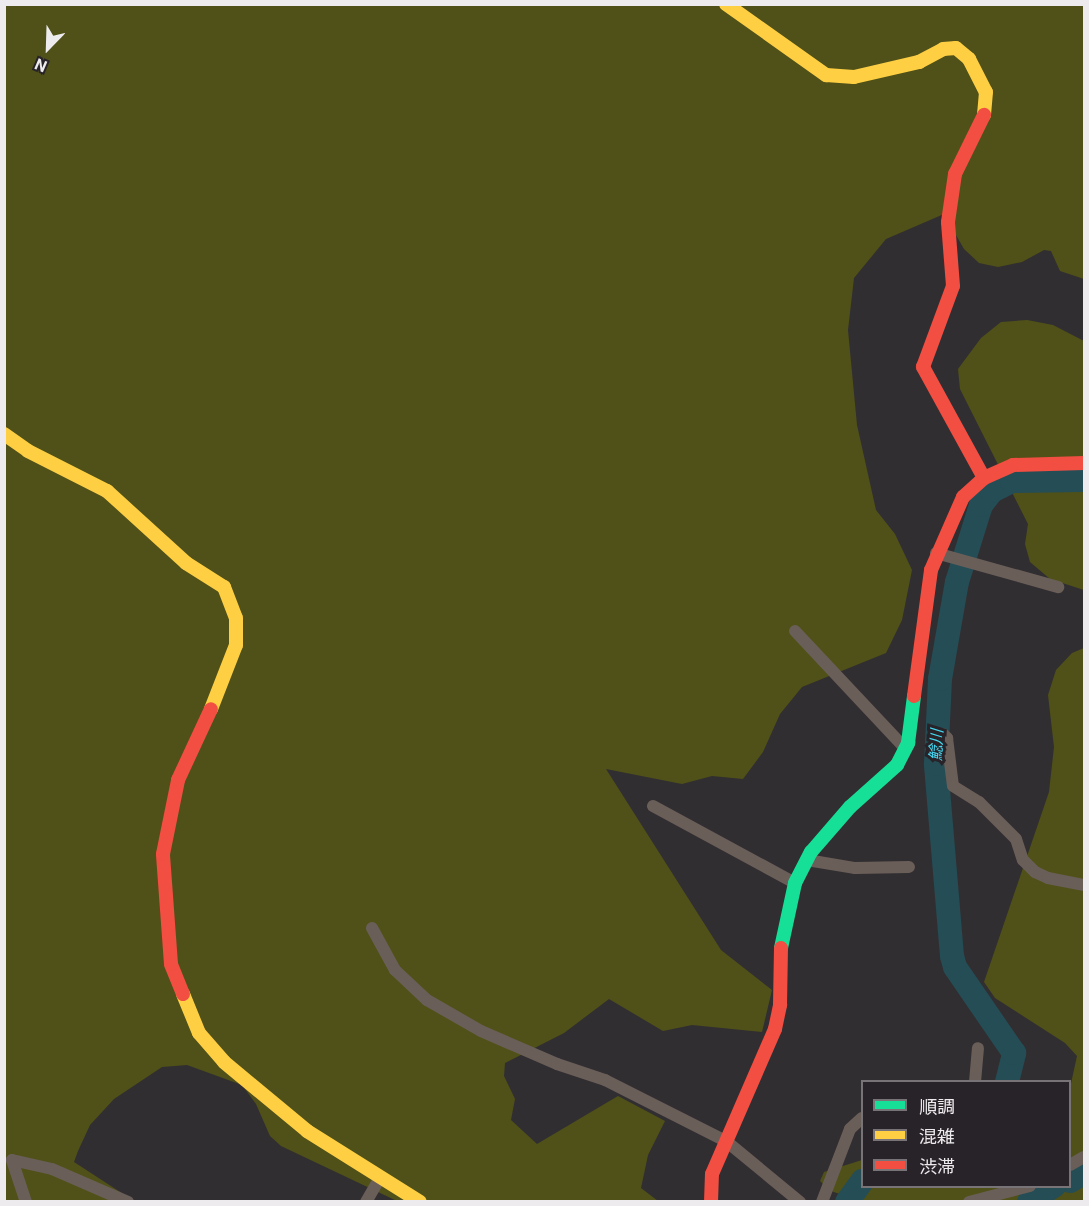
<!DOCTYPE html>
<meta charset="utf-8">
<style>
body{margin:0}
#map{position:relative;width:1089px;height:1206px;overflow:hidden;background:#312e31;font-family:Roboto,"Noto Sans JP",sans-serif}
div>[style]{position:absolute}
.green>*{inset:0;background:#505118}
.river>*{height:24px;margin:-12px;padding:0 12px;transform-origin:12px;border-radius:12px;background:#254d55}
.street>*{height:12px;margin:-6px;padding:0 6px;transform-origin:6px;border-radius:6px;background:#6a5e59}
.fast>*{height:14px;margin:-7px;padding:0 7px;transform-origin:7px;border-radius:7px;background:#16e098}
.slow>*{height:14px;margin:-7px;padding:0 7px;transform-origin:7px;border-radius:7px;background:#ffcf43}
.jam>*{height:14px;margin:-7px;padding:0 7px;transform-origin:7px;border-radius:7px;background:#f24e42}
span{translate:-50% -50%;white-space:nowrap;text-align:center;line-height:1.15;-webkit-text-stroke:6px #282328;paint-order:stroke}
.water-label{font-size:16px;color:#46d7f1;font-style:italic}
.frame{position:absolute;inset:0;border:6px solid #eeebee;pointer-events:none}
.legend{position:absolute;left:861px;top:1080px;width:210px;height:108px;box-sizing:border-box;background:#282328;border:2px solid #777377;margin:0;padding:8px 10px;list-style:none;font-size:18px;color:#eeebee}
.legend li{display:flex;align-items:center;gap:12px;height:30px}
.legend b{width:30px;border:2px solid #777377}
.north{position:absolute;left:18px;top:18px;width:60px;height:60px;-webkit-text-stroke:4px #282328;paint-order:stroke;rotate:203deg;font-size:16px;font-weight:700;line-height:24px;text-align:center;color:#eeebee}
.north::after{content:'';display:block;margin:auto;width:21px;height:27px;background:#eeebee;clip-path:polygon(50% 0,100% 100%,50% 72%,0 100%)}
</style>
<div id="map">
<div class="green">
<div style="clip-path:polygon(5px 5px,1084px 5px,1084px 279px,1060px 271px,1051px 251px,1044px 250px,1022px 262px,998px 267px,979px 263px,964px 249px,944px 214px,886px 239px,854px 278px,848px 330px,857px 425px,876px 510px,895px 534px,912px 570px,902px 620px,886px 653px,802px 687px,780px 714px,763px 752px,743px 779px,712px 776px,682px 784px,606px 769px,721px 950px,772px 990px,762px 1032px,692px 1025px,663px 1031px,609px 999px,564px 1033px,505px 1063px,504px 1076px,515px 1099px,511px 1120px,537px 1144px,618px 1096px,665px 1121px,648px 1155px,641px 1188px,658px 1201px,397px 1201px,281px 1146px,270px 1136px,256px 1104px,242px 1085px,187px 1065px,162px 1067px,114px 1099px,90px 1125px,78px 1151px,74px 1162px,134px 1201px,5px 1202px)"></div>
<div style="clip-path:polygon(1027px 320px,1053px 325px,1084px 341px,1084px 590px,1050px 579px,1030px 562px,1025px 544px,1028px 524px,960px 389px,958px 369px,981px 338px,1001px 322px)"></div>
<div style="clip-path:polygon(1084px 648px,1084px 1201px,860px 1201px,831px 1191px,820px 1181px,824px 1172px,862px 1160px,862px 1186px,1070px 1186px,1070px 1088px,1077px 1056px,1065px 1043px,995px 998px,984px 982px,1049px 792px,1054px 747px,1048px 695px,1056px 670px,1072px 653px)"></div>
</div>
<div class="river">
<div style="left:1007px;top:1082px;width:30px;rotate:-76deg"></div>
<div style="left:1014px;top:1053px;width:104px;rotate:-124.5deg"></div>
<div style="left:955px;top:967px;width:11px;rotate:-105deg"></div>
<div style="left:952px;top:956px;width:193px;rotate:-94.8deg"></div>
<div style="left:936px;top:764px;width:85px;rotate:-87.3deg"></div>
<div style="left:940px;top:679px;width:98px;rotate:-80.1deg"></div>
<div style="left:957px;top:582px;width:81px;rotate:-72.7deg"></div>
<div style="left:981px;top:505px;width:18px;rotate:-52deg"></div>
<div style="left:992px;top:491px;width:22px;rotate:-27deg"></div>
<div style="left:1012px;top:481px;width:72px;rotate:-0.8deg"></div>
<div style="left:1070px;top:1181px;width:16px;rotate:-30deg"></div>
<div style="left:847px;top:1202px;width:26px;rotate:-54deg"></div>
<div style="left:1029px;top:1202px;width:30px;rotate:-33deg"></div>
</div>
<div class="street">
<div style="left:936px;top:553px;width:127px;rotate:15.6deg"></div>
<div style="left:795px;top:631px;width:161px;rotate:46.8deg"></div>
<div style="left:943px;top:734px;width:6px;rotate:45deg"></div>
<div style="left:947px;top:738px;width:48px;rotate:82.9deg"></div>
<div style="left:953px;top:786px;width:31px;rotate:32deg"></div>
<div style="left:979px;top:802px;width:52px;rotate:45deg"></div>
<div style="left:1016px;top:839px;width:22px;rotate:72deg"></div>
<div style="left:1023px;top:860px;width:17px;rotate:45deg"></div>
<div style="left:1035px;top:872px;width:14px;rotate:25deg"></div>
<div style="left:1048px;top:878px;width:37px;rotate:11deg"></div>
<div style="left:653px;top:806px;width:162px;rotate:28.5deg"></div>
<div style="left:807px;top:860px;width:49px;rotate:9.5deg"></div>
<div style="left:855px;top:868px;width:54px;rotate:-1.1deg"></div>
<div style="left:372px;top:928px;width:48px;rotate:61.3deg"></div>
<div style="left:395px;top:970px;width:44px;rotate:43.2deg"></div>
<div style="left:427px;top:1000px;width:62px;rotate:29.9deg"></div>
<div style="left:481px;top:1031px;width:83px;rotate:23.5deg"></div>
<div style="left:557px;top:1064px;width:51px;rotate:18.4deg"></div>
<div style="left:605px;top:1080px;width:136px;rotate:26.8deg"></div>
<div style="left:726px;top:1141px;width:96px;rotate:39.5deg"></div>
<div style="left:975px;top:1082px;width:34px;rotate:-85deg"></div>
<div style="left:12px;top:1160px;width:41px;rotate:12.7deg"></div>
<div style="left:52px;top:1169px;width:83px;rotate:23.5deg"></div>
<div style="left:12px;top:1160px;width:44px;rotate:71.6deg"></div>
<div style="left:1070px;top:1165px;width:16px;rotate:-30deg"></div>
<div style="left:366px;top:1202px;width:28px;rotate:-60deg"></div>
<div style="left:822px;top:1202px;width:78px;rotate:-69deg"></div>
<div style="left:850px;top:1129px;width:16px;rotate:-43deg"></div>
<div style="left:969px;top:1202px;width:63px;rotate:-14.7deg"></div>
</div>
<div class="fast">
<div style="left:781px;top:948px;width:66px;rotate:-77.8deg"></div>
<div style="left:795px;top:883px;width:35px;rotate:-63deg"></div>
<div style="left:811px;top:852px;width:60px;rotate:-49.1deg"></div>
<div style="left:850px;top:807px;width:63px;rotate:-41.8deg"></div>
<div style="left:897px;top:765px;width:25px;rotate:-63deg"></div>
<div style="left:908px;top:743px;width:47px;rotate:-82.7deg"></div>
</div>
<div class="slow">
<div style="left:726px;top:4px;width:123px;rotate:35.4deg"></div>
<div style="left:826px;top:75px;width:28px;rotate:4deg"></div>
<div style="left:854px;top:77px;width:67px;rotate:-13deg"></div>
<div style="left:919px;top:62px;width:27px;rotate:-28deg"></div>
<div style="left:943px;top:49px;width:13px;rotate:-4deg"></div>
<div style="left:956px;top:48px;width:17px;rotate:40deg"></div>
<div style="left:969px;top:59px;width:37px;rotate:63deg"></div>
<div style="left:986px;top:92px;width:23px;rotate:95deg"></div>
<div style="left:4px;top:434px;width:29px;rotate:35deg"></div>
<div style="left:28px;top:451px;width:89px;rotate:26.9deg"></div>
<div style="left:107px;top:491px;width:107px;rotate:42.3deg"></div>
<div style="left:186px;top:563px;width:45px;rotate:32.3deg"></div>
<div style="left:224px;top:587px;width:33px;rotate:69deg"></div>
<div style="left:236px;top:618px;width:27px;rotate:90deg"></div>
<div style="left:236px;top:645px;width:69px;rotate:111.3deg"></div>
<div style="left:183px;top:994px;width:42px;rotate:67.7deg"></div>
<div style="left:199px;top:1033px;width:38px;rotate:49deg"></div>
<div style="left:224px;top:1062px;width:108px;rotate:39.7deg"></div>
<div style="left:307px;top:1131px;width:133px;rotate:32.1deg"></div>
</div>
<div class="jam">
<div style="left:984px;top:478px;width:127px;rotate:-118.8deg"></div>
<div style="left:923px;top:367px;width:86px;rotate:-69.7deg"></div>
<div style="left:953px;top:286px;width:64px;rotate:-94.5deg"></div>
<div style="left:948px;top:222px;width:49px;rotate:-81.7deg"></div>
<div style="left:955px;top:174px;width:66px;rotate:-63.8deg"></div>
<div style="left:914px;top:696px;width:127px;rotate:-82.3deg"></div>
<div style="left:931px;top:570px;width:80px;rotate:-66.3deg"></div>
<div style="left:963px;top:497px;width:28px;rotate:-42deg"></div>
<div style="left:984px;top:478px;width:32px;rotate:-24deg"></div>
<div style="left:1013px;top:465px;width:71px;rotate:-1.6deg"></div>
<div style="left:183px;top:994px;width:32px;rotate:-112deg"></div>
<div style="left:171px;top:964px;width:110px;rotate:-94.2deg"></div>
<div style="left:163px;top:854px;width:76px;rotate:-78.5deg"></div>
<div style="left:178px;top:780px;width:78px;rotate:-65.1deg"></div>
<div style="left:711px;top:1202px;width:28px;rotate:-88deg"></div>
<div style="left:712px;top:1174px;width:158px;rotate:-66.5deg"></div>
<div style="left:775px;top:1029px;width:25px;rotate:-78deg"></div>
<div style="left:780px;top:1005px;width:57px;rotate:-89deg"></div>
</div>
<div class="water-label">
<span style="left:937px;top:745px;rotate:-87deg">鯰川</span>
</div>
<div class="frame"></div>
<ul class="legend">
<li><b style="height:8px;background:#16e098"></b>順調</li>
<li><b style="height:8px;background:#ffcf43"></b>混雑</li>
<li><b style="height:8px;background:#f24e42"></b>渋滞</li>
</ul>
<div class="north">N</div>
</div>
